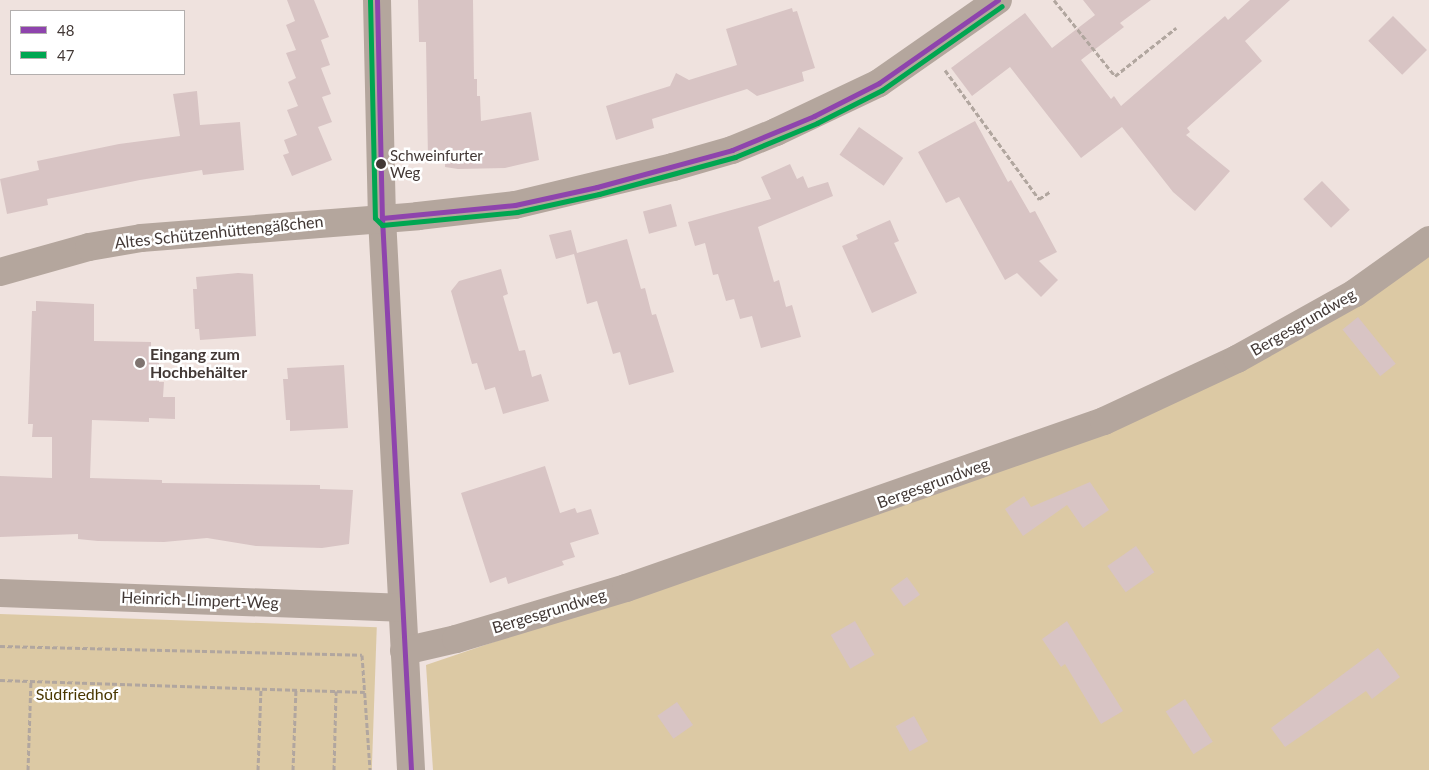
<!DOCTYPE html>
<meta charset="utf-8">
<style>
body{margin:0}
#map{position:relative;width:1429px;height:770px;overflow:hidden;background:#efe2de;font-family:Lato,sans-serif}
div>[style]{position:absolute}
.green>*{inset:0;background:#dcc9a4;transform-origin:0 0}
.building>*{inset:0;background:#d8c4c4;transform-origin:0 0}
.path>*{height:3px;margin-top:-1.5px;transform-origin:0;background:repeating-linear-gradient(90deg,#b1a69f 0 5px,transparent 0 7.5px)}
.minor>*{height:28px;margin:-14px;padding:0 14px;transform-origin:14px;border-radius:14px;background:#b4a69d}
.bus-1>*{height:5px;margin:-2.5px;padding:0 2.5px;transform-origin:2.5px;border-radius:2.5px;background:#8e44ad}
.bus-2>*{height:5px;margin:-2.5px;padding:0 2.5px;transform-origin:2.5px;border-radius:2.5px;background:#00a651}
.dots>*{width:14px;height:14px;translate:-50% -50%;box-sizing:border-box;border:2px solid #fff;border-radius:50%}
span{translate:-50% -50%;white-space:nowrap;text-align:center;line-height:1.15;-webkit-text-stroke:5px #fff;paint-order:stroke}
.bus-label{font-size:15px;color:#423835}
.left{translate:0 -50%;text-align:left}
.street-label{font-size:16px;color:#423835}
.poi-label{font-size:16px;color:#423835;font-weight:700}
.park-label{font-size:16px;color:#493700}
.legend{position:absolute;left:10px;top:10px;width:175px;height:65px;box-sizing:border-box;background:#fff;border:1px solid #b3afae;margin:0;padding:6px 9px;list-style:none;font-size:15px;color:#423835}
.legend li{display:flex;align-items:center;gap:10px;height:25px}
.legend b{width:25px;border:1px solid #b3afae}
</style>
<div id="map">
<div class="green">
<div style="clip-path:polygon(1429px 251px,1429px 770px,433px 770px,426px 665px,1109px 433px)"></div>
<div style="left:0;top:614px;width:377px;height:156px;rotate:2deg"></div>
</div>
<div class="building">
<div style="clip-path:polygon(287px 0,314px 0,329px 37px,321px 40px,330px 65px,321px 68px,331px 94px,322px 97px,332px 122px,318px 127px,332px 160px,292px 176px,283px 155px,289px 153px,284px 140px,297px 135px,287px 110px,298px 106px,288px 82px,296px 78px,286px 53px,296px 50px,286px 25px,295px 21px)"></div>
<div style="clip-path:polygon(418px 0,473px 0,474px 79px,477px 79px,477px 96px,480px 96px,481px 121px,531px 112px,539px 160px,505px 168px,458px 169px,445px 167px,445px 159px,428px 160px,426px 42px,419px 42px)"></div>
<div style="clip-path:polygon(1083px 0,1151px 0,1120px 23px,1124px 27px,1081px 60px,1111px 99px,1114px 96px,1121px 106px,1225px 16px,1228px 20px,1250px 0,1290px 0,1245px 41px,1262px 61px,1187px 128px,1190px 132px,1186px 135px,1230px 171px,1195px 211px,1173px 192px,1122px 127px,1081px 158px,1010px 67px,972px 96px,951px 68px,1025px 13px,1052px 48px,1095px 15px)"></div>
<div style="clip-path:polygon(792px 8px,793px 12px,797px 11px,815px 68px,802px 72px,804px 81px,757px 96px,747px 89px,652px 119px,654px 128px,616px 140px,606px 106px,670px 86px,676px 73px,689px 80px,737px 65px,726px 29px)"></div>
<div style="left:1393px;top:16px;width:48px;height:35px;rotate:45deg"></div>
<div style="clip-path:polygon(197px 91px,200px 125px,240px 122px,244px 170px,203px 175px,202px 170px,140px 180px,47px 199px,48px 205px,7px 214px,0 179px,39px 170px,37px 161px,119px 144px,180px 136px,173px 94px)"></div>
<div style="clip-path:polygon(975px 121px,1008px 182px,1011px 180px,1030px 213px,1035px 211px,1057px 252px,1039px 261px,1058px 280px,1041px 297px,1017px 273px,1005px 280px,959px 197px,946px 203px,918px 152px)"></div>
<div style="left:859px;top:127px;width:54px;height:34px;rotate:35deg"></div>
<div style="clip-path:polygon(790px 164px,797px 179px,803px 176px,808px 188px,828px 182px,833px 196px,758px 227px,774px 282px,779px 280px,786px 307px,792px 305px,801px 337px,761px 348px,752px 316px,740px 319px,734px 299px,726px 301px,718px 274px,713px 275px,705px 243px,695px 246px,688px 222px,771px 199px,761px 177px)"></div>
<div style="left:1322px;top:181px;width:40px;height:26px;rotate:46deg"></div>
<div style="left:671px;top:204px;width:23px;height:29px;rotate:75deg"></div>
<div style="clip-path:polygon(890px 220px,899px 241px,894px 243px,917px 293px,872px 313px,842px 246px,858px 239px,856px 235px)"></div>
<div style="clip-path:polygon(571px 230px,577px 253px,627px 239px,641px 289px,645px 288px,652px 315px,656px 314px,674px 372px,629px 385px,620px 352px,613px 354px,597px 301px,587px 304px,574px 254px,556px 259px,549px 235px)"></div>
<div style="clip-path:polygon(501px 269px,508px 294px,503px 296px,519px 351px,525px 350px,532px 377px,541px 374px,549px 401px,503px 414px,495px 387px,485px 390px,477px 363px,472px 364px,451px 291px,459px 281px)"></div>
<div style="clip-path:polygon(238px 273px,253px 274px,256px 336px,200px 340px,199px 329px,195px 329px,193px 289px,197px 289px,196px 277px)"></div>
<div style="clip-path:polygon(36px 301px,94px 304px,94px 341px,151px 342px,151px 350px,159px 350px,159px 382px,164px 382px,163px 397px,175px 397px,175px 419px,149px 418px,149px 422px,92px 420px,90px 478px,162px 480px,162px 483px,320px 485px,320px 489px,353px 490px,349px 544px,322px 548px,256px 546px,207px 538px,164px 542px,98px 541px,78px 539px,78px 534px,0 537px,0 476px,52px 478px,52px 437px,32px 437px,33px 424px,28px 424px,32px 311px,36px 311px)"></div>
<div style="left:1358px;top:317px;width:60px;height:20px;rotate:51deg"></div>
<div style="clip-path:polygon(344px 365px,348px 428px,290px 431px,290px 420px,286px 420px,283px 379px,288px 379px,287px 368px)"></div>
<div style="clip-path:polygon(545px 466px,560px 513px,575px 508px,577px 513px,591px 509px,599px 534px,570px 543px,575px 557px,562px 561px,564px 565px,508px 584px,506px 577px,490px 583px,461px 493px)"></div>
<div style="clip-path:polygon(1090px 482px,1109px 510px,1083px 528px,1067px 505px,1023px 536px,1005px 509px,1024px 496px,1031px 507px)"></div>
<div style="left:1136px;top:546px;width:32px;height:35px;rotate:55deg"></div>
<div style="left:907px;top:577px;width:22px;height:20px;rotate:54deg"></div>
<div style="left:855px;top:621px;width:39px;height:28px;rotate:60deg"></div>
<div style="clip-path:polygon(1067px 621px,1123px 711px,1101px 724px,1065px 664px,1061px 667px,1042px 639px)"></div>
<div style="clip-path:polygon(1378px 648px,1400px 677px,1372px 699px,1366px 691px,1285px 747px,1271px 728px)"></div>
<div style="left:1185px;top:699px;width:51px;height:23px;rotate:57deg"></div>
<div style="left:677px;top:702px;width:28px;height:24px;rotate:55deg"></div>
<div style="left:914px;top:716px;width:29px;height:21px;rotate:61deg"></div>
</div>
<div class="path">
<div style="left:1054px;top:0;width:97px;rotate:51.2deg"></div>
<div style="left:1115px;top:76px;width:78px;rotate:-38.2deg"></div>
<div style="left:945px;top:70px;width:160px;rotate:53.9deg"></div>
<div style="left:1039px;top:199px;width:14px;rotate:-34deg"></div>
<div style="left:0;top:646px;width:362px;rotate:1.4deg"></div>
<div style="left:362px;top:655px;width:115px;rotate:86deg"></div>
<div style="left:0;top:680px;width:365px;rotate:1.9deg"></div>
<div style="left:28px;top:770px;width:89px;rotate:-88.1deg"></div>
<div style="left:258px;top:770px;width:82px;rotate:-87.9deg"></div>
<div style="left:293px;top:770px;width:80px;rotate:-87.9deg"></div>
<div style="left:334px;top:770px;width:79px;rotate:-88.5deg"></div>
</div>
<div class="minor">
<div style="left:377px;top:0;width:218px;rotate:88.7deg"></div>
<div style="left:382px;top:218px;width:553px;rotate:86.99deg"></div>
<div style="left:0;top:272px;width:92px;rotate:-15.7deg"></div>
<div style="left:89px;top:247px;width:53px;rotate:-9.8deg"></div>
<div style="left:141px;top:238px;width:278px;rotate:-4.5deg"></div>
<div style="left:418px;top:216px;width:98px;rotate:-6.5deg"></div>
<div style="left:515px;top:205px;width:163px;rotate:-13.5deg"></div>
<div style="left:673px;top:167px;width:61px;rotate:-16.1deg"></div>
<div style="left:732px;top:150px;width:48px;rotate:-22.2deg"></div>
<div style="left:776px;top:132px;width:114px;rotate:-25.4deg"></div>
<div style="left:879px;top:83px;width:145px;rotate:-34.9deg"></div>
<div style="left:0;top:593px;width:400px;rotate:2.1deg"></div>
<div style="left:404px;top:651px;width:53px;rotate:-13deg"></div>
<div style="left:456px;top:639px;width:177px;rotate:-16.7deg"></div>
<div style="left:626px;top:588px;width:506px;rotate:-19.26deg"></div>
<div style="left:1104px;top:421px;width:147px;rotate:-25deg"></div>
<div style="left:1237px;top:359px;width:135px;rotate:-29.2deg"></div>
<div style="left:1355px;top:293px;width:91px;rotate:-35.6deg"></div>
</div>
<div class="bus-1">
<div style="left:377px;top:0;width:218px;rotate:88.7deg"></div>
<div style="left:382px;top:218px;width:553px;rotate:86.99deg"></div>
<div style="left:382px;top:218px;width:134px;rotate:-5.6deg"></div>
<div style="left:515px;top:205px;width:84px;rotate:-12.4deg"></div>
<div style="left:597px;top:187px;width:140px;rotate:-15.3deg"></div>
<div style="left:732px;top:150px;width:89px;rotate:-22.5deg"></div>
<div style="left:814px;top:116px;width:73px;rotate:-26.9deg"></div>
<div style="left:879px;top:83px;width:145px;rotate:-34.9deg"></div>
</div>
<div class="bus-2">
<div style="left:370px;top:0;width:218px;rotate:88.7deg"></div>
<div style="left:375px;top:218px;width:10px;rotate:45deg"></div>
<div style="left:382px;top:225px;width:136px;rotate:-5.5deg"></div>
<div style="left:517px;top:212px;width:84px;rotate:-12.4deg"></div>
<div style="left:599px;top:194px;width:141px;rotate:-15.2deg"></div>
<div style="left:735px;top:157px;width:89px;rotate:-22.5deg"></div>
<div style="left:817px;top:123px;width:73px;rotate:-26.9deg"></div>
<div style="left:882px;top:90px;width:146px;rotate:-35deg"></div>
</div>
<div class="dots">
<div style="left:381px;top:164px;background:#423835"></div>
<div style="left:140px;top:363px;background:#7f7470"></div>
</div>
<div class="bus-label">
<span class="left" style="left:390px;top:164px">Schweinfurter<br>Weg</span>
</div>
<div class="street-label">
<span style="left:219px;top:232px;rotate:-6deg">Altes Schützenhüttengäßchen</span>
<span style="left:1303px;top:322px;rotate:-30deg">Bergesgrundweg</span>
<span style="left:933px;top:483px;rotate:-20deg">Bergesgrundweg</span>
<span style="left:200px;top:600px;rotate:2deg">Heinrich-Limpert-Weg</span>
<span style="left:549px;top:611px;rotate:-17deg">Bergesgrundweg</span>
</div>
<div class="poi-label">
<span class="left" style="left:150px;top:363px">Eingang zum<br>Hochbehälter</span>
</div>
<div class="park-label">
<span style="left:77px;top:694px">Südfriedhof</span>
</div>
<ul class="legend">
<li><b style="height:6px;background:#8e44ad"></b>48</li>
<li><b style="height:6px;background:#00a651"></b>47</li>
</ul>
</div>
